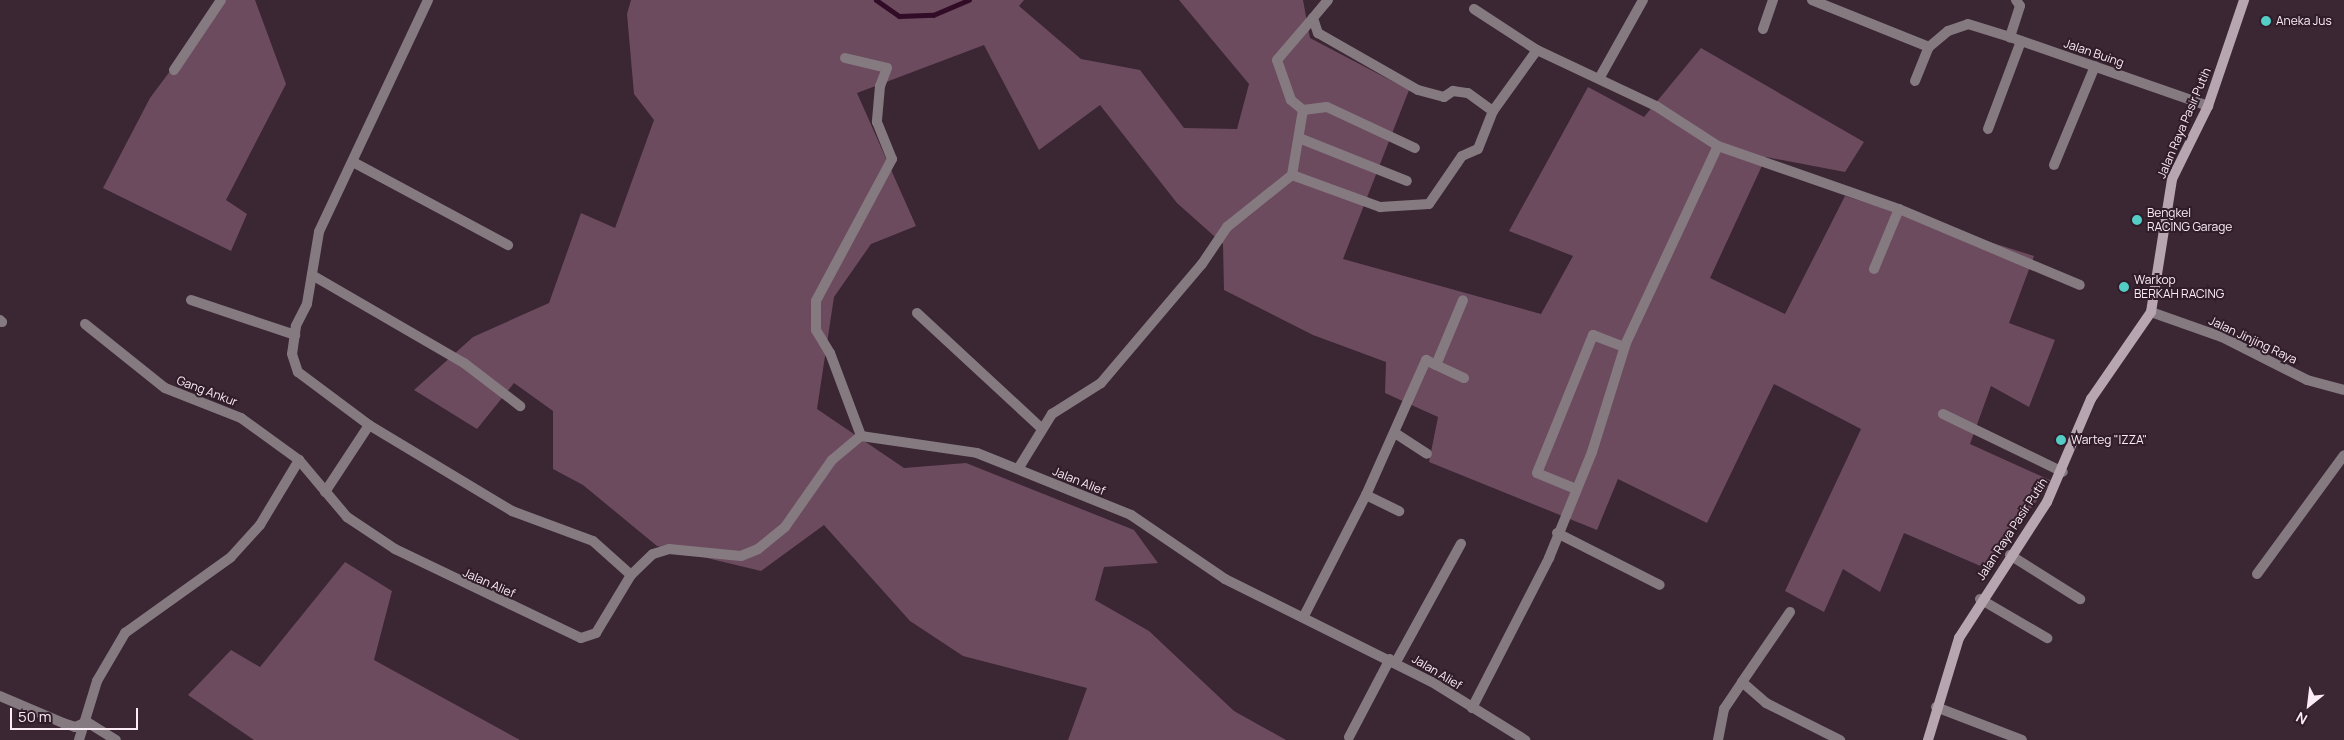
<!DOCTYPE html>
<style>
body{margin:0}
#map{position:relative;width:2344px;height:740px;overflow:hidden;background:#3b2633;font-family:Manrope,sans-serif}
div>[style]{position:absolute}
.green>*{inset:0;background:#6c4b5f}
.stream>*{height:5px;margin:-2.5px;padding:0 2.5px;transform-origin:2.5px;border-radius:2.5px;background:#320c27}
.street>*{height:10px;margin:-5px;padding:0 5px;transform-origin:5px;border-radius:5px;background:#857a80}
.secondary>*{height:10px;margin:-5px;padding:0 5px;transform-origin:5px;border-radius:5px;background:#b7a5af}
.dots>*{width:14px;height:14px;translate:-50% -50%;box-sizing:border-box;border:2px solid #301d29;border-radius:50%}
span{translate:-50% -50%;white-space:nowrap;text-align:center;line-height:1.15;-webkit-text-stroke:4px #301d29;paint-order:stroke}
.poi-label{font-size:12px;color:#fbecf5}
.left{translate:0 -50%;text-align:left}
.street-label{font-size:12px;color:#fbecf5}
.north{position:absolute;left:2284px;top:680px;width:50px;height:50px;-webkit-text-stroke:4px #301d29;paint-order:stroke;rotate:209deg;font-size:14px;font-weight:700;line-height:20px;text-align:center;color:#fbecf5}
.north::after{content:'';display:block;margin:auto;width:18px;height:22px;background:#fbecf5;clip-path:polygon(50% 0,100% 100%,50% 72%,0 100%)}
.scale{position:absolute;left:10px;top:708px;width:128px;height:22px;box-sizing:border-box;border:2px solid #fbecf5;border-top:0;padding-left:6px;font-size:15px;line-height:18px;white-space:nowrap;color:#fbecf5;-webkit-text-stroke:4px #301d29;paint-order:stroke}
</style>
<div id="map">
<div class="green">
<div style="clip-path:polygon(223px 0,255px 0,286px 84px,226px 200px,247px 214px,231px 251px,103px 188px,150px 98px)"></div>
<div style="clip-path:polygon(631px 0,1024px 0,1019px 6px,1081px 59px,1140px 70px,1184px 128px,1237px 129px,1249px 84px,1179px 0,1303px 0,1310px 38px,1409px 90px,1343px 259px,1541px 314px,1573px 256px,1509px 231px,1588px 87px,1644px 117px,1701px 48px,1864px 142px,1845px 172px,1766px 157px,1710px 278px,1785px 314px,1845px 196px,2034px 256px,2009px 323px,2055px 340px,2029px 407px,1991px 386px,1970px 444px,2052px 481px,1985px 568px,1904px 533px,1880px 592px,1843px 569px,1824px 612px,1785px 591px,1861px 429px,1774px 384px,1707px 523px,1618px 479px,1597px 530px,1429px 462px,1438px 417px,1385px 393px,1386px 362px,1313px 335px,1224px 290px,1223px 244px,1177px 203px,1100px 105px,1039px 150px,984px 45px,857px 93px,916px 226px,871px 244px,834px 297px,817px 409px,904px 468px,966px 463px,1134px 530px,1158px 563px,1104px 567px,1095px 600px,1149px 631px,1234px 711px,1286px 740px,1068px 740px,1087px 688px,963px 656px,910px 621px,824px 525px,761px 571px,657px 546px,583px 485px,553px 469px,553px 411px,514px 383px,477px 429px,414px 390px,473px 337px,549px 303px,581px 213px,615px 228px,654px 120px,634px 94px,627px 14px)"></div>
<div style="clip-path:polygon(345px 562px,392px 591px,374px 660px,520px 740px,254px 740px,188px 695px,231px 650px,260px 667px)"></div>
</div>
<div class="stream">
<div style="left:876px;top:0;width:28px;rotate:35deg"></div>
<div style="left:899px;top:16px;width:34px;rotate:-2deg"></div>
<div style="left:933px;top:15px;width:39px;rotate:-23deg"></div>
</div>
<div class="street">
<div style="left:428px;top:0;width:256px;rotate:115.2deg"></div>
<div style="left:319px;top:232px;width:73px;rotate:99.5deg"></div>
<div style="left:307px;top:304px;width:25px;rotate:117deg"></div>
<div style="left:296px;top:326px;width:28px;rotate:98deg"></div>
<div style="left:292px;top:354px;width:19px;rotate:72deg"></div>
<div style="left:298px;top:372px;width:89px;rotate:36.7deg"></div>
<div style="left:369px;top:425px;width:167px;rotate:31deg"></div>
<div style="left:512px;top:511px;width:86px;rotate:20.3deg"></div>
<div style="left:593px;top:541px;width:51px;rotate:41.8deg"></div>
<div style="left:1328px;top:0;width:23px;rotate:130deg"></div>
<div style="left:1313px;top:18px;width:16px;rotate:72deg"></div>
<div style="left:1318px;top:33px;width:115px;rotate:29.7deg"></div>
<div style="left:1418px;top:90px;width:27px;rotate:15deg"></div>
<div style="left:1444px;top:97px;width:11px;rotate:-34deg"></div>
<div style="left:1453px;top:91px;width:15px;rotate:8deg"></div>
<div style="left:1468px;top:93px;width:31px;rotate:36deg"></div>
<div style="left:1812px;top:0;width:126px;rotate:21.9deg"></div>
<div style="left:2016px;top:0;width:7px;rotate:56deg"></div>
<div style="left:2020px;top:6px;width:33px;rotate:108deg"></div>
<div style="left:2010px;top:37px;width:210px;rotate:19.2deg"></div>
<div style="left:1474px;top:9px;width:75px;rotate:33.1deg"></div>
<div style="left:1763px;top:29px;width:31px;rotate:-71deg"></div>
<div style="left:845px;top:58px;width:43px;rotate:13.4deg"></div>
<div style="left:887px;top:68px;width:19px;rotate:111deg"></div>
<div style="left:880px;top:86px;width:36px;rotate:95deg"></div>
<div style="left:877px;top:122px;width:40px;rotate:68deg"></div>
<div style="left:892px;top:159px;width:161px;rotate:118.2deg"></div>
<div style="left:816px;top:301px;width:29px;rotate:90deg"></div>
<div style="left:816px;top:330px;width:27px;rotate:59deg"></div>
<div style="left:830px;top:353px;width:89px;rotate:69.5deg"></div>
<div style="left:174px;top:70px;width:84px;rotate:-56.1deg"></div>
<div style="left:1600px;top:77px;width:88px;rotate:-60.8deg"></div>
<div style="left:1915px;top:81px;width:37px;rotate:-68deg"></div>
<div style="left:1929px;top:47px;width:25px;rotate:-40deg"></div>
<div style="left:1948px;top:31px;width:21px;rotate:-19deg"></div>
<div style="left:1968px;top:24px;width:44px;rotate:17.2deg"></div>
<div style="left:1303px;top:110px;width:24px;rotate:-7deg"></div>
<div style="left:1327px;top:107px;width:97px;rotate:25deg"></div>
<div style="left:1988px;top:129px;width:94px;rotate:-69.4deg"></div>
<div style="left:1299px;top:138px;width:116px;rotate:21.7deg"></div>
<div style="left:353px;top:162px;width:176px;rotate:28.2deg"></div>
<div style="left:2054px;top:165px;width:107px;rotate:-67.5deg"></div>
<div style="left:1292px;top:175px;width:66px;rotate:-80.4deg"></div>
<div style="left:1303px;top:110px;width:16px;rotate:-140deg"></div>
<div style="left:1291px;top:100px;width:42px;rotate:-109.3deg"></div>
<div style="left:1277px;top:60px;width:55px;rotate:-49.4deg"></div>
<div style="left:1874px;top:269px;width:65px;rotate:-67.4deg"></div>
<div style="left:312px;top:275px;width:176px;rotate:30.1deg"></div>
<div style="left:464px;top:363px;width:71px;rotate:37.5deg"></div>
<div style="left:191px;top:300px;width:110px;rotate:18.6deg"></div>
<div style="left:2151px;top:312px;width:75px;rotate:19.4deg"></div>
<div style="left:2222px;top:337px;width:95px;rotate:26.8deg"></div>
<div style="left:2307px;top:380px;width:38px;rotate:15deg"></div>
<div style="left:917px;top:313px;width:169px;rotate:42.8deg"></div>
<div style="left:0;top:320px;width:3px;rotate:45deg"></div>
<div style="left:85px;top:324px;width:102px;rotate:38.7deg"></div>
<div style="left:165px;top:388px;width:82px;rotate:21.5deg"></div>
<div style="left:241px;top:418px;width:72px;rotate:35.9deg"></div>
<div style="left:299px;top:460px;width:75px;rotate:49.9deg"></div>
<div style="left:347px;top:517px;width:58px;rotate:33.7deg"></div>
<div style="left:395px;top:549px;width:206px;rotate:25.6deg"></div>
<div style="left:581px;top:638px;width:16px;rotate:-18deg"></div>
<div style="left:596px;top:633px;width:68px;rotate:-58.9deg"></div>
<div style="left:631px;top:575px;width:30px;rotate:-44deg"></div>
<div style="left:653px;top:554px;width:17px;rotate:-17deg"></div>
<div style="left:669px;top:549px;width:72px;rotate:5.6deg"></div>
<div style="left:741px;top:556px;width:18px;rotate:-22deg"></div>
<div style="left:758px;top:549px;width:35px;rotate:-39deg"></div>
<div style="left:785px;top:527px;width:82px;rotate:-55deg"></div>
<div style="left:832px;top:460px;width:38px;rotate:-40deg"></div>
<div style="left:861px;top:436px;width:117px;rotate:8.3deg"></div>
<div style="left:977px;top:453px;width:166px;rotate:21.9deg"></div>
<div style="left:1131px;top:515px;width:114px;rotate:34.2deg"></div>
<div style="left:1225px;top:579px;width:231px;rotate:26.5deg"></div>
<div style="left:1432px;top:682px;width:110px;rotate:31.9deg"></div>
<div style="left:1436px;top:365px;width:31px;rotate:25deg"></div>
<div style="left:1943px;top:414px;width:133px;rotate:25.8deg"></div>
<div style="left:1395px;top:433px;width:38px;rotate:33deg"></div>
<div style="left:1018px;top:469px;width:65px;rotate:-58.3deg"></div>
<div style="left:1052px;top:414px;width:58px;rotate:-32.3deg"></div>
<div style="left:1101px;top:383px;width:156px;rotate:-49.7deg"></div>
<div style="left:1202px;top:264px;width:45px;rotate:-56deg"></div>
<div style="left:1227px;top:227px;width:83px;rotate:-38.7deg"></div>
<div style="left:1292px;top:175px;width:94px;rotate:20deg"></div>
<div style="left:1380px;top:207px;width:49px;rotate:-3.5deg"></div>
<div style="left:1429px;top:204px;width:58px;rotate:-55.5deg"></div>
<div style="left:1462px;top:156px;width:17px;rotate:-24deg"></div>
<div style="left:1478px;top:149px;width:41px;rotate:-68.5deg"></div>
<div style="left:1493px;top:111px;width:75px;rotate:-54.2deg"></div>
<div style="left:1537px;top:50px;width:132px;rotate:25.2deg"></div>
<div style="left:1656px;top:106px;width:74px;rotate:32.8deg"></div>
<div style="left:1718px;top:146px;width:192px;rotate:19.2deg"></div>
<div style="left:1899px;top:209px;width:196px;rotate:22.8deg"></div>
<div style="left:1576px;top:489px;width:42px;rotate:-157.7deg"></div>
<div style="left:1537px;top:473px;width:149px;rotate:-67.9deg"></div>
<div style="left:1593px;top:335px;width:33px;rotate:21deg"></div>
<div style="left:325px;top:492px;width:80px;rotate:-56.7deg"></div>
<div style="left:1366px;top:495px;width:37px;rotate:26deg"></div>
<div style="left:1557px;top:533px;width:115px;rotate:26.8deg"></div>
<div style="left:2010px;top:555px;width:83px;rotate:32.2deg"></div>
<div style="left:2257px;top:574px;width:147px;rotate:-53.8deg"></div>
<div style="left:1980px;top:599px;width:78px;rotate:30.2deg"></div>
<div style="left:1790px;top:612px;width:85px;rotate:124.4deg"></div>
<div style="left:1742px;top:682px;width:32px;rotate:41deg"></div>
<div style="left:1766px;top:703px;width:83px;rotate:26.6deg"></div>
<div style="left:1304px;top:616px;width:136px;rotate:-62.9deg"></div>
<div style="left:1366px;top:495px;width:148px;rotate:-66deg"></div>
<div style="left:1426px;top:360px;width:11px;rotate:27deg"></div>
<div style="left:1436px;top:365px;width:70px;rotate:-67.4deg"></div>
<div style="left:1396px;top:662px;width:135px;rotate:-61.2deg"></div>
<div style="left:0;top:696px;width:69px;rotate:23.2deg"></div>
<div style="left:63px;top:723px;width:13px;rotate:18deg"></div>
<div style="left:75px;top:727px;width:13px;rotate:-23deg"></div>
<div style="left:1936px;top:707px;width:92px;rotate:21deg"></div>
<div style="left:1472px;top:708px;width:169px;rotate:-62.8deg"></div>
<div style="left:1549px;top:558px;width:114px;rotate:-67.9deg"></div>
<div style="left:1592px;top:452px;width:114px;rotate:-72.7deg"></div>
<div style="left:1626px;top:343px;width:217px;rotate:-65deg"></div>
<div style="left:87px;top:722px;width:34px;rotate:32deg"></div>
<div style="left:1349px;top:737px;width:88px;rotate:-62.3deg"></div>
<div style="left:79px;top:740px;width:62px;rotate:-73deg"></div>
<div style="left:97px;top:681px;width:56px;rotate:-59.7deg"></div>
<div style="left:125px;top:633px;width:130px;rotate:-35.6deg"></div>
<div style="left:231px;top:557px;width:43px;rotate:-47.8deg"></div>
<div style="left:260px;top:525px;width:76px;rotate:-59deg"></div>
<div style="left:1718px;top:740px;width:32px;rotate:-79deg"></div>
<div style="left:1724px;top:709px;width:32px;rotate:-56deg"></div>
</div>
<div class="secondary">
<div style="left:1928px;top:740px;width:107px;rotate:-73.1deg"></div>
<div style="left:1959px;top:638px;width:162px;rotate:-57.1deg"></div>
<div style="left:2047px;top:502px;width:112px;rotate:-66.9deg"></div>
<div style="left:2091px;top:399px;width:106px;rotate:-55.4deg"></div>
<div style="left:2151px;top:312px;width:135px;rotate:-81deg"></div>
<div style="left:2172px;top:179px;width:81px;rotate:-63.7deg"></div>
<div style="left:2208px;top:106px;width:112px;rotate:-71.2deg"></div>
</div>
<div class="dots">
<div style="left:2266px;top:21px;background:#54cdc7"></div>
<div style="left:2137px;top:220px;background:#54cdc7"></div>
<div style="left:2124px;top:287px;background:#54cdc7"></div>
<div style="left:2061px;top:440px;background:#54cdc7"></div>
</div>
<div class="poi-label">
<span class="left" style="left:2276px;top:21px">Aneka Jus</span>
<span class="left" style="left:2147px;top:220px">Bengkel<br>RACING Garage</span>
<span class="left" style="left:2134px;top:287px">Warkop<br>BERKAH RACING</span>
<span class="left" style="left:2071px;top:440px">Warteg "IZZA"</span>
</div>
<div class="street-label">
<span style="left:2094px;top:53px;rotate:19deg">Jalan Buing</span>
<span style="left:2184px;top:123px;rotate:-67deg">Jalan Raya Pasir Putih</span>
<span style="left:2253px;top:340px;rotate:25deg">Jalan Jinjing Raya</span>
<span style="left:207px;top:391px;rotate:21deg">Gang Ankur</span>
<span style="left:1079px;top:481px;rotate:22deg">Jalan Alief</span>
<span style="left:2012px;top:529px;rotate:-57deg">Jalan Raya Pasir Putih</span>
<span style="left:489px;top:583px;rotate:24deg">Jalan Alief</span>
<span style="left:1437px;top:672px;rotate:31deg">Jalan Alief</span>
</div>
<div class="north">N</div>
<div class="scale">50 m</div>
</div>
